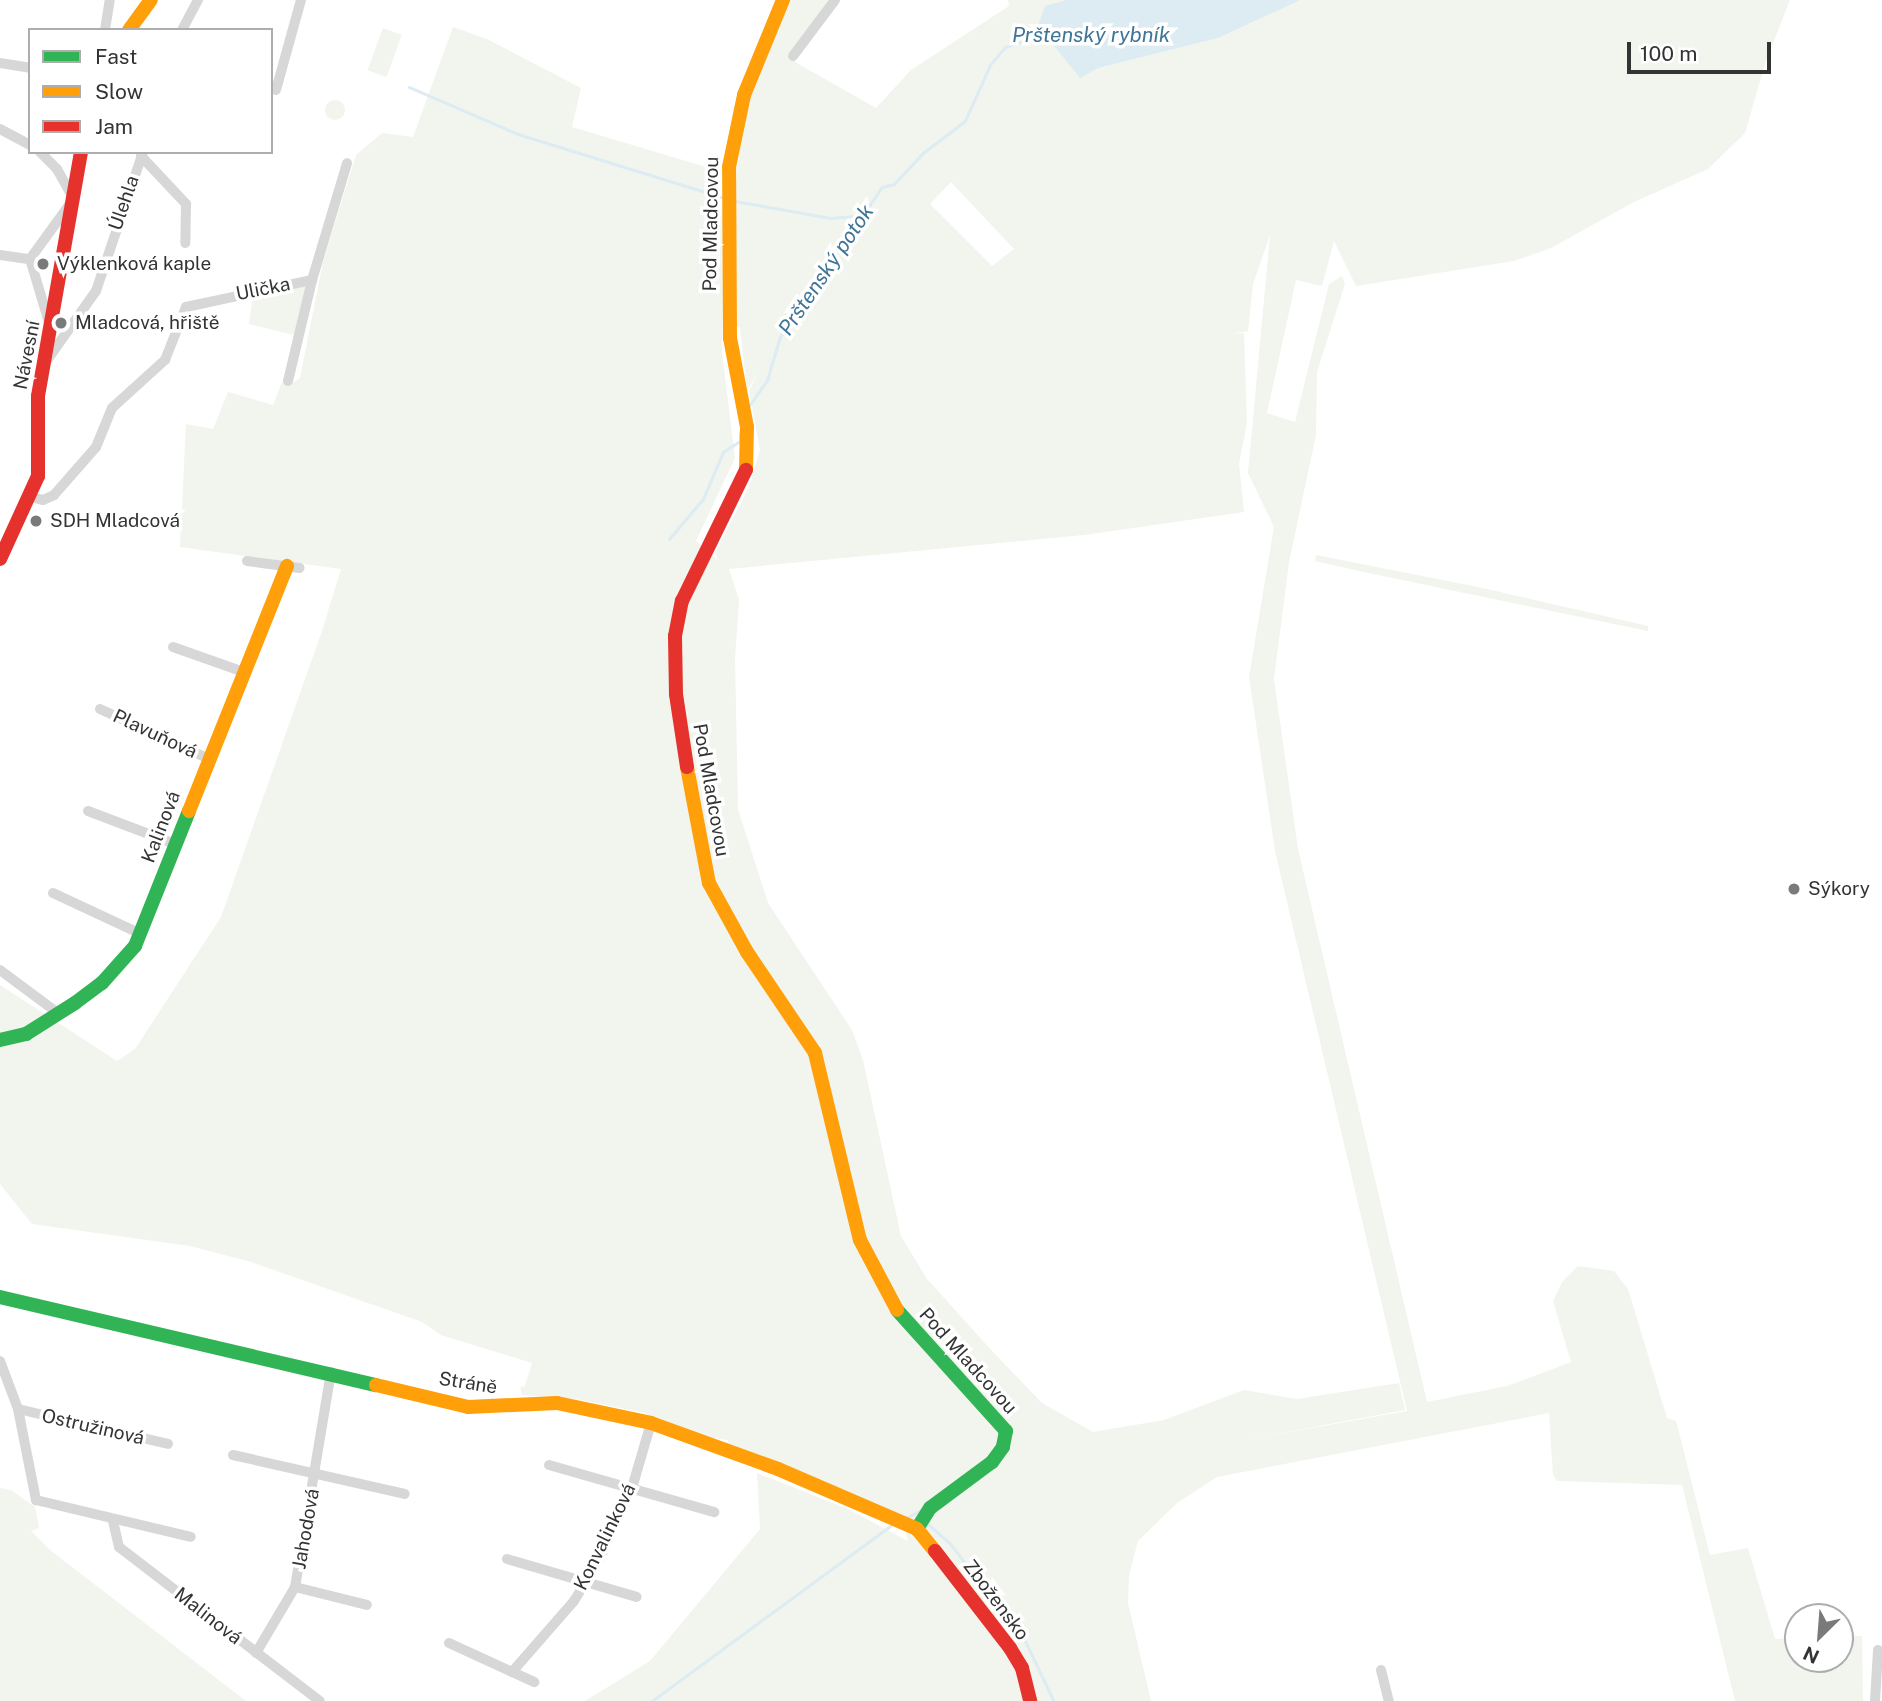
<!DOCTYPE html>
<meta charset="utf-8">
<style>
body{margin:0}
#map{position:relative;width:1882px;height:1701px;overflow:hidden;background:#fff;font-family:"Public Sans",sans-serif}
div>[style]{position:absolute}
.green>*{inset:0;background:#f1f5ed;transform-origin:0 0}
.round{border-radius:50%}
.water>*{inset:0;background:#ddebf3}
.stream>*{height:2.5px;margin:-1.25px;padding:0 1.25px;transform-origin:1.25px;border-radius:1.25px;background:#ddebf3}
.street>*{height:10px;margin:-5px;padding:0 5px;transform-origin:5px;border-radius:5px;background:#d7d7d7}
.fast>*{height:14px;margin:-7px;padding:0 7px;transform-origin:7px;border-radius:7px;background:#30b455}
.slow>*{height:14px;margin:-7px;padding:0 7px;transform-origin:7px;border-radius:7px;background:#ff9f0a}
.jam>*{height:14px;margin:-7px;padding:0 7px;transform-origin:7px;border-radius:7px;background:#e5322d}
.dots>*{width:19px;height:19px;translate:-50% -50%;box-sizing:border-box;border:4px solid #fff;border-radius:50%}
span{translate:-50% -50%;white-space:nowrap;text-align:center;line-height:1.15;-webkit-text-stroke:7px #fff;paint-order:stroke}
.street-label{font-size:19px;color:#333}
.poi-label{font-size:19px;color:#333}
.left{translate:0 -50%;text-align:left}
.water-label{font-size:21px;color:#3f7597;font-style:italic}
.legend{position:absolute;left:28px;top:28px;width:245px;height:126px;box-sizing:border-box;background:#fff;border:2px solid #adadad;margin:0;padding:9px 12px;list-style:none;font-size:21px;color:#333}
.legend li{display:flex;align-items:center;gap:14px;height:35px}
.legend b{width:35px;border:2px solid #adadad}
.north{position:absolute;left:1784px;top:1603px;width:70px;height:70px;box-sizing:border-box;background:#fff;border:2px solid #adadad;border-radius:50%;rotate:205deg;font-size:19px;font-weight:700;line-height:28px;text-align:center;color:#333}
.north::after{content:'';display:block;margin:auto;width:24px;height:32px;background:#7a7a7a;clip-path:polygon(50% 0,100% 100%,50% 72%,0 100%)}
.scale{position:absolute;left:1627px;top:42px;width:144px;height:32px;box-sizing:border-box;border:4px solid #333;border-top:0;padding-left:9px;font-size:21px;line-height:24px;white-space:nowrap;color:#333;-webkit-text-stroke:5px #fff;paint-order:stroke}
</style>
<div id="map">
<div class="green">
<div style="clip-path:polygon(evenodd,790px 0,829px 0,791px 54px,795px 62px,876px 108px,911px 70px,1009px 6px,1008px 0,1790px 0,1765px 64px,1745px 133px,1708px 169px,1634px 202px,1551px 248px,1514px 261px,1356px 286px,1334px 241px,1322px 286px,1296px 280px,1267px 413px,1295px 422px,1329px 284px,1342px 276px,1345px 284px,1317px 372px,1316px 435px,1289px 562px,1274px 679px,1298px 849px,1427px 1402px,1507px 1386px,1571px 1362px,1553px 1301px,1562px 1282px,1578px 1266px,1614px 1271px,1628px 1289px,1667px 1418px,1676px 1421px,1710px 1555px,1748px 1548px,1775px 1639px,1798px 1638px,1798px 1659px,1840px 1659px,1840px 1635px,1862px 1636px,1863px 1701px,1735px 1701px,1682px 1485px,1557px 1481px,1553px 1475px,1549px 1413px,1217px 1477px,1177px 1503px,1138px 1541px,1129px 1576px,1128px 1603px,1151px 1701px,585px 1701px,650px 1661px,760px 1529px,757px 1473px,848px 1509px,908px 1541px,900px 1515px,726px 1448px,728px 1440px,698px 1436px,645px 1413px,575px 1399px,522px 1395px,520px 1387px,525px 1386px,532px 1363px,441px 1335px,422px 1322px,251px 1262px,190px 1246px,32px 1224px,0 1184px,0 985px,117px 1061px,135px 1049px,221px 917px,322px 631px,341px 569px,180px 547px,186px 424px,213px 429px,228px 392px,273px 405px,282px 382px,290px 385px,300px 378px,323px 262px,356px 155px,382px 133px,413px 137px,453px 27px,487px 39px,581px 88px,572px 127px,716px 170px,724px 226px,722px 352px,735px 458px,696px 541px,718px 560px,715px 553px,749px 487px,760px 450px,749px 391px,759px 371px,747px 391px,740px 328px,735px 325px,735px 192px,744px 114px,790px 0,951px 182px,1014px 249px,992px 266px,930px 204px,951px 182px,790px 0,1270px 235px,1248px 473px,1274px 527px,1249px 677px,1275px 851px,1407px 1411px,1239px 1441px,1405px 1410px,1399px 1383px,1297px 1399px,1244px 1390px,1164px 1420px,1093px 1432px,1042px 1403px,993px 1352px,927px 1279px,901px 1236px,863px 1060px,852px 1030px,768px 903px,738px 809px,735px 658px,739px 600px,729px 569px,1084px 535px,1244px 512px,1239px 464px,1247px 423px,1244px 333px,1230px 334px,1248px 331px,1253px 284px,1270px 235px)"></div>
<div style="left:383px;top:28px;width:20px;height:45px;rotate:20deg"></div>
<div class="round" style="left:325px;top:100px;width:20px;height:20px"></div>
<div style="clip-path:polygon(306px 285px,298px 336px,249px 324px,253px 295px)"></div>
<div style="clip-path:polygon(1316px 555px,1478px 587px,1648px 626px,1648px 631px,1359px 571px,1315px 561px)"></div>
<div style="clip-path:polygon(0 1488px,11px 1490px,35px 1507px,39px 1528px,31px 1531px,50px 1550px,246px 1701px,0 1701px)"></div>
</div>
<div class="water">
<div style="clip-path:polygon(1066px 0,1300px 0,1218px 38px,1098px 68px,1080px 78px,1038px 26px,1045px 6px)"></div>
</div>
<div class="stream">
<div style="left:409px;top:87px;width:119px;rotate:23.3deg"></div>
<div style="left:518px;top:134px;width:217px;rotate:17.2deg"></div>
<div style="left:735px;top:201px;width:97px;rotate:10deg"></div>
<div style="left:831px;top:218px;width:32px;rotate:-5deg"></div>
<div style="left:749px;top:406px;width:32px;rotate:-55deg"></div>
<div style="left:767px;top:380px;width:45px;rotate:-73.2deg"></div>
<div style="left:780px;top:337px;width:181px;rotate:-55.8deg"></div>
<div style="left:882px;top:187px;width:12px;rotate:-14deg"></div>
<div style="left:894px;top:184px;width:42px;rotate:-46.9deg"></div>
<div style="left:923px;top:153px;width:53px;rotate:-37.3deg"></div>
<div style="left:965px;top:121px;width:61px;rotate:-65.9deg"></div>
<div style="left:990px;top:65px;width:23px;rotate:-50deg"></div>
<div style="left:1005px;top:47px;width:47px;rotate:-17.3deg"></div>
<div style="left:669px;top:539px;width:52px;rotate:-49.6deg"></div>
<div style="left:703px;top:499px;width:51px;rotate:-66.9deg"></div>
<div style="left:723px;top:452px;width:20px;rotate:-33deg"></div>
<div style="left:740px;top:441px;width:7px;rotate:-90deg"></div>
<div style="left:904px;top:1519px;width:17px;rotate:-28deg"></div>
<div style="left:927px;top:1523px;width:29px;rotate:41deg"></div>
<div style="left:949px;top:1542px;width:124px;rotate:52.2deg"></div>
<div style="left:1025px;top:1640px;width:68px;rotate:64.6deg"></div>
<div style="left:652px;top:1701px;width:298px;rotate:-36.3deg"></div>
</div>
<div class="street">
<div style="left:105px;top:30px;width:30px;rotate:-81deg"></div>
<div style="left:182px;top:30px;width:34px;rotate:-62deg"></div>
<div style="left:793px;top:56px;width:70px;rotate:-53.1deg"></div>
<div style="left:0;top:63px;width:30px;rotate:9deg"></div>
<div style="left:276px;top:90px;width:93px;rotate:-74.5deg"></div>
<div style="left:0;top:129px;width:34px;rotate:28deg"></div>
<div style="left:40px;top:152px;width:24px;rotate:45deg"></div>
<div style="left:57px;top:169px;width:31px;rotate:61deg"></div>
<div style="left:141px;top:156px;width:66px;rotate:46.8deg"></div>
<div style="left:186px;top:204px;width:39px;rotate:91deg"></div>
<div style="left:0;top:255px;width:30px;rotate:8deg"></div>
<div style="left:50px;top:326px;width:70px;rotate:-106.6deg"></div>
<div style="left:30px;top:259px;width:68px;rotate:-54deg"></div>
<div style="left:45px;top:363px;width:88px;rotate:-54.7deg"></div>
<div style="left:96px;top:291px;width:147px;rotate:-71.3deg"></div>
<div style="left:288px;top:381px;width:104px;rotate:-76.6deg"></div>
<div style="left:30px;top:497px;width:13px;rotate:13deg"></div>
<div style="left:43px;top:500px;width:12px;rotate:-24deg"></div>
<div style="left:54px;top:495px;width:64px;rotate:-48.8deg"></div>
<div style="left:96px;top:447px;width:42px;rotate:-67.7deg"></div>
<div style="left:112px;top:408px;width:72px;rotate:-42.2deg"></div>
<div style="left:165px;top:360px;width:57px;rotate:-68.4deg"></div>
<div style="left:186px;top:307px;width:129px;rotate:-12.1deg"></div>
<div style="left:312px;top:280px;width:122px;rotate:-73.3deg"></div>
<div style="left:247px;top:561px;width:53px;rotate:7.5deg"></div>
<div style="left:173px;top:647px;width:75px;rotate:19.4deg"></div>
<div style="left:100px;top:709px;width:120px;rotate:24.6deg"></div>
<div style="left:88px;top:811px;width:93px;rotate:20.8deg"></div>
<div style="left:53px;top:893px;width:97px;rotate:25deg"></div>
<div style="left:0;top:970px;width:72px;rotate:36.6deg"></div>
<div style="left:0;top:1361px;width:51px;rotate:69.4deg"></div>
<div style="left:18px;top:1409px;width:93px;rotate:78.8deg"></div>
<div style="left:36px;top:1500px;width:159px;rotate:13.4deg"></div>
<div style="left:331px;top:1372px;width:218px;rotate:99.5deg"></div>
<div style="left:295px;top:1587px;width:74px;rotate:14deg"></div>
<div style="left:18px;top:1409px;width:154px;rotate:13.1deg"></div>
<div style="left:233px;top:1455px;width:176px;rotate:12.8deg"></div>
<div style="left:549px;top:1465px;width:172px;rotate:15.9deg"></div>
<div style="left:113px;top:1521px;width:27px;rotate:77deg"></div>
<div style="left:119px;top:1547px;width:253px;rotate:37.5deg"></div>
<div style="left:507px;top:1559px;width:135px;rotate:16.3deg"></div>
<div style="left:449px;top:1643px;width:94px;rotate:24.6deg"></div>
<div style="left:256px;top:1653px;width:77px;rotate:-59.4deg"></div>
<div style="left:1381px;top:1670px;width:32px;rotate:76deg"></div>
<div style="left:512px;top:1672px;width:94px;rotate:-48.9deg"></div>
<div style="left:574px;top:1601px;width:50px;rotate:-58.8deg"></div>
<div style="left:600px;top:1558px;width:77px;rotate:-65.4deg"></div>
<div style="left:632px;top:1488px;width:68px;rotate:-73.7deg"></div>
<div style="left:1875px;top:1701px;width:51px;rotate:-86.6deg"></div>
</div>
<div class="fast">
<div style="left:0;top:1040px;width:27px;rotate:-13deg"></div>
<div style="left:26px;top:1034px;width:58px;rotate:-32.3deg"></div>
<div style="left:75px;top:1003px;width:34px;rotate:-37deg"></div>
<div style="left:102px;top:983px;width:50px;rotate:-48.3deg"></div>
<div style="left:135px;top:946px;width:145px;rotate:-68.2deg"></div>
<div style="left:0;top:1297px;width:386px;rotate:13.2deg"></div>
<div style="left:897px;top:1310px;width:163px;rotate:48deg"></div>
<div style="left:1006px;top:1431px;width:16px;rotate:101deg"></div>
<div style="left:1003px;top:1447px;width:19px;rotate:126deg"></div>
<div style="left:992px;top:1462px;width:77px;rotate:143.4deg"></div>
<div style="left:930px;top:1508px;width:25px;rotate:122deg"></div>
</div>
<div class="slow">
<div style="left:129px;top:30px;width:37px;rotate:-54deg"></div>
<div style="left:746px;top:470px;width:43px;rotate:-88.7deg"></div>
<div style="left:747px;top:427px;width:91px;rotate:-100.8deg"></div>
<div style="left:730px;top:338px;width:171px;rotate:-90.3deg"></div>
<div style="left:729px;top:167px;width:74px;rotate:-78.2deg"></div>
<div style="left:744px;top:95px;width:103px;rotate:-67.7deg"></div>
<div style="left:687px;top:767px;width:118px;rotate:79.3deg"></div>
<div style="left:709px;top:883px;width:79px;rotate:61.2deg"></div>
<div style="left:747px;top:952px;width:122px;rotate:56deg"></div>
<div style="left:815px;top:1053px;width:192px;rotate:76.5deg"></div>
<div style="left:860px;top:1240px;width:79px;rotate:62.1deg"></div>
<div style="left:189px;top:811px;width:264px;rotate:-68.2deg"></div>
<div style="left:376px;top:1385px;width:95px;rotate:13.4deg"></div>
<div style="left:468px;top:1407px;width:89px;rotate:-2.6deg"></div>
<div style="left:557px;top:1403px;width:96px;rotate:12deg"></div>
<div style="left:651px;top:1423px;width:135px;rotate:19.9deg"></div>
<div style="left:778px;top:1469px;width:151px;rotate:23.3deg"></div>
<div style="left:917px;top:1529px;width:28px;rotate:51deg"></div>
</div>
<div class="jam">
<div style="left:0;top:559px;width:91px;rotate:-65.4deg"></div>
<div style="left:38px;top:476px;width:80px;rotate:-90deg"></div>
<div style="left:38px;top:396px;width:248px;rotate:-80deg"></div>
<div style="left:687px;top:767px;width:74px;rotate:-98.6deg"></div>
<div style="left:676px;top:694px;width:58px;rotate:-91deg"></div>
<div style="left:675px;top:636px;width:36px;rotate:-79deg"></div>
<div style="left:682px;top:601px;width:146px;rotate:-64deg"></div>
<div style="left:935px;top:1551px;width:123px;rotate:52.3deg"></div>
<div style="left:1010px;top:1648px;width:23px;rotate:59deg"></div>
<div style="left:1022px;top:1668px;width:34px;rotate:76deg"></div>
</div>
<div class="dots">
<div style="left:43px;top:264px;background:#7a7a7a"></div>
<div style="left:61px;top:323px;background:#7a7a7a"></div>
<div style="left:36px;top:521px;background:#7a7a7a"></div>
<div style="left:1794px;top:889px;background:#7a7a7a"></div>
</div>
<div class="street-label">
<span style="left:124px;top:203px;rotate:-71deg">Úlehla</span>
<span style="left:711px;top:224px;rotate:-89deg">Pod Mladcovou</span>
<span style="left:263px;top:289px;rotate:-11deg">Ulička</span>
<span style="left:27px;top:355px;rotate:-79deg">Návesní</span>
<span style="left:155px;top:734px;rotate:25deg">Plavuňová</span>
<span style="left:711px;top:790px;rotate:80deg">Pod Mladcovou</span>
<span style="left:161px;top:827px;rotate:-69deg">Kalinová</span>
<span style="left:968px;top:1361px;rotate:48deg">Pod Mladcovou</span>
<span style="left:468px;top:1383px;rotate:9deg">Stráně</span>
<span style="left:93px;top:1427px;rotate:13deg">Ostružinová</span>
<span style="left:306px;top:1529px;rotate:-80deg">Jahodová</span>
<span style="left:605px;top:1537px;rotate:-64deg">Konvalinková</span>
<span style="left:996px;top:1600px;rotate:53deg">Zbožensko</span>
<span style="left:208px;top:1616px;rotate:38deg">Malinová</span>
</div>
<div class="poi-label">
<span class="left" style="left:57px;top:264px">Výklenková kaple</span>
<span class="left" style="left:75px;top:323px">Mladcová, hřiště</span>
<span class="left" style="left:50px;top:521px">SDH Mladcová</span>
<span class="left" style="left:1808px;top:889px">Sýkory</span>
</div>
<div class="water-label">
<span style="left:1091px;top:35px">Prštenský rybník</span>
<span style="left:826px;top:270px;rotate:-56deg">Prštenský potok</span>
</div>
<ul class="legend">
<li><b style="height:9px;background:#30b455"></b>Fast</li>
<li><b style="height:9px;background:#ff9f0a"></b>Slow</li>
<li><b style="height:9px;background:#e5322d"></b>Jam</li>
</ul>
<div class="north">N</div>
<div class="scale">100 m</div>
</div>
